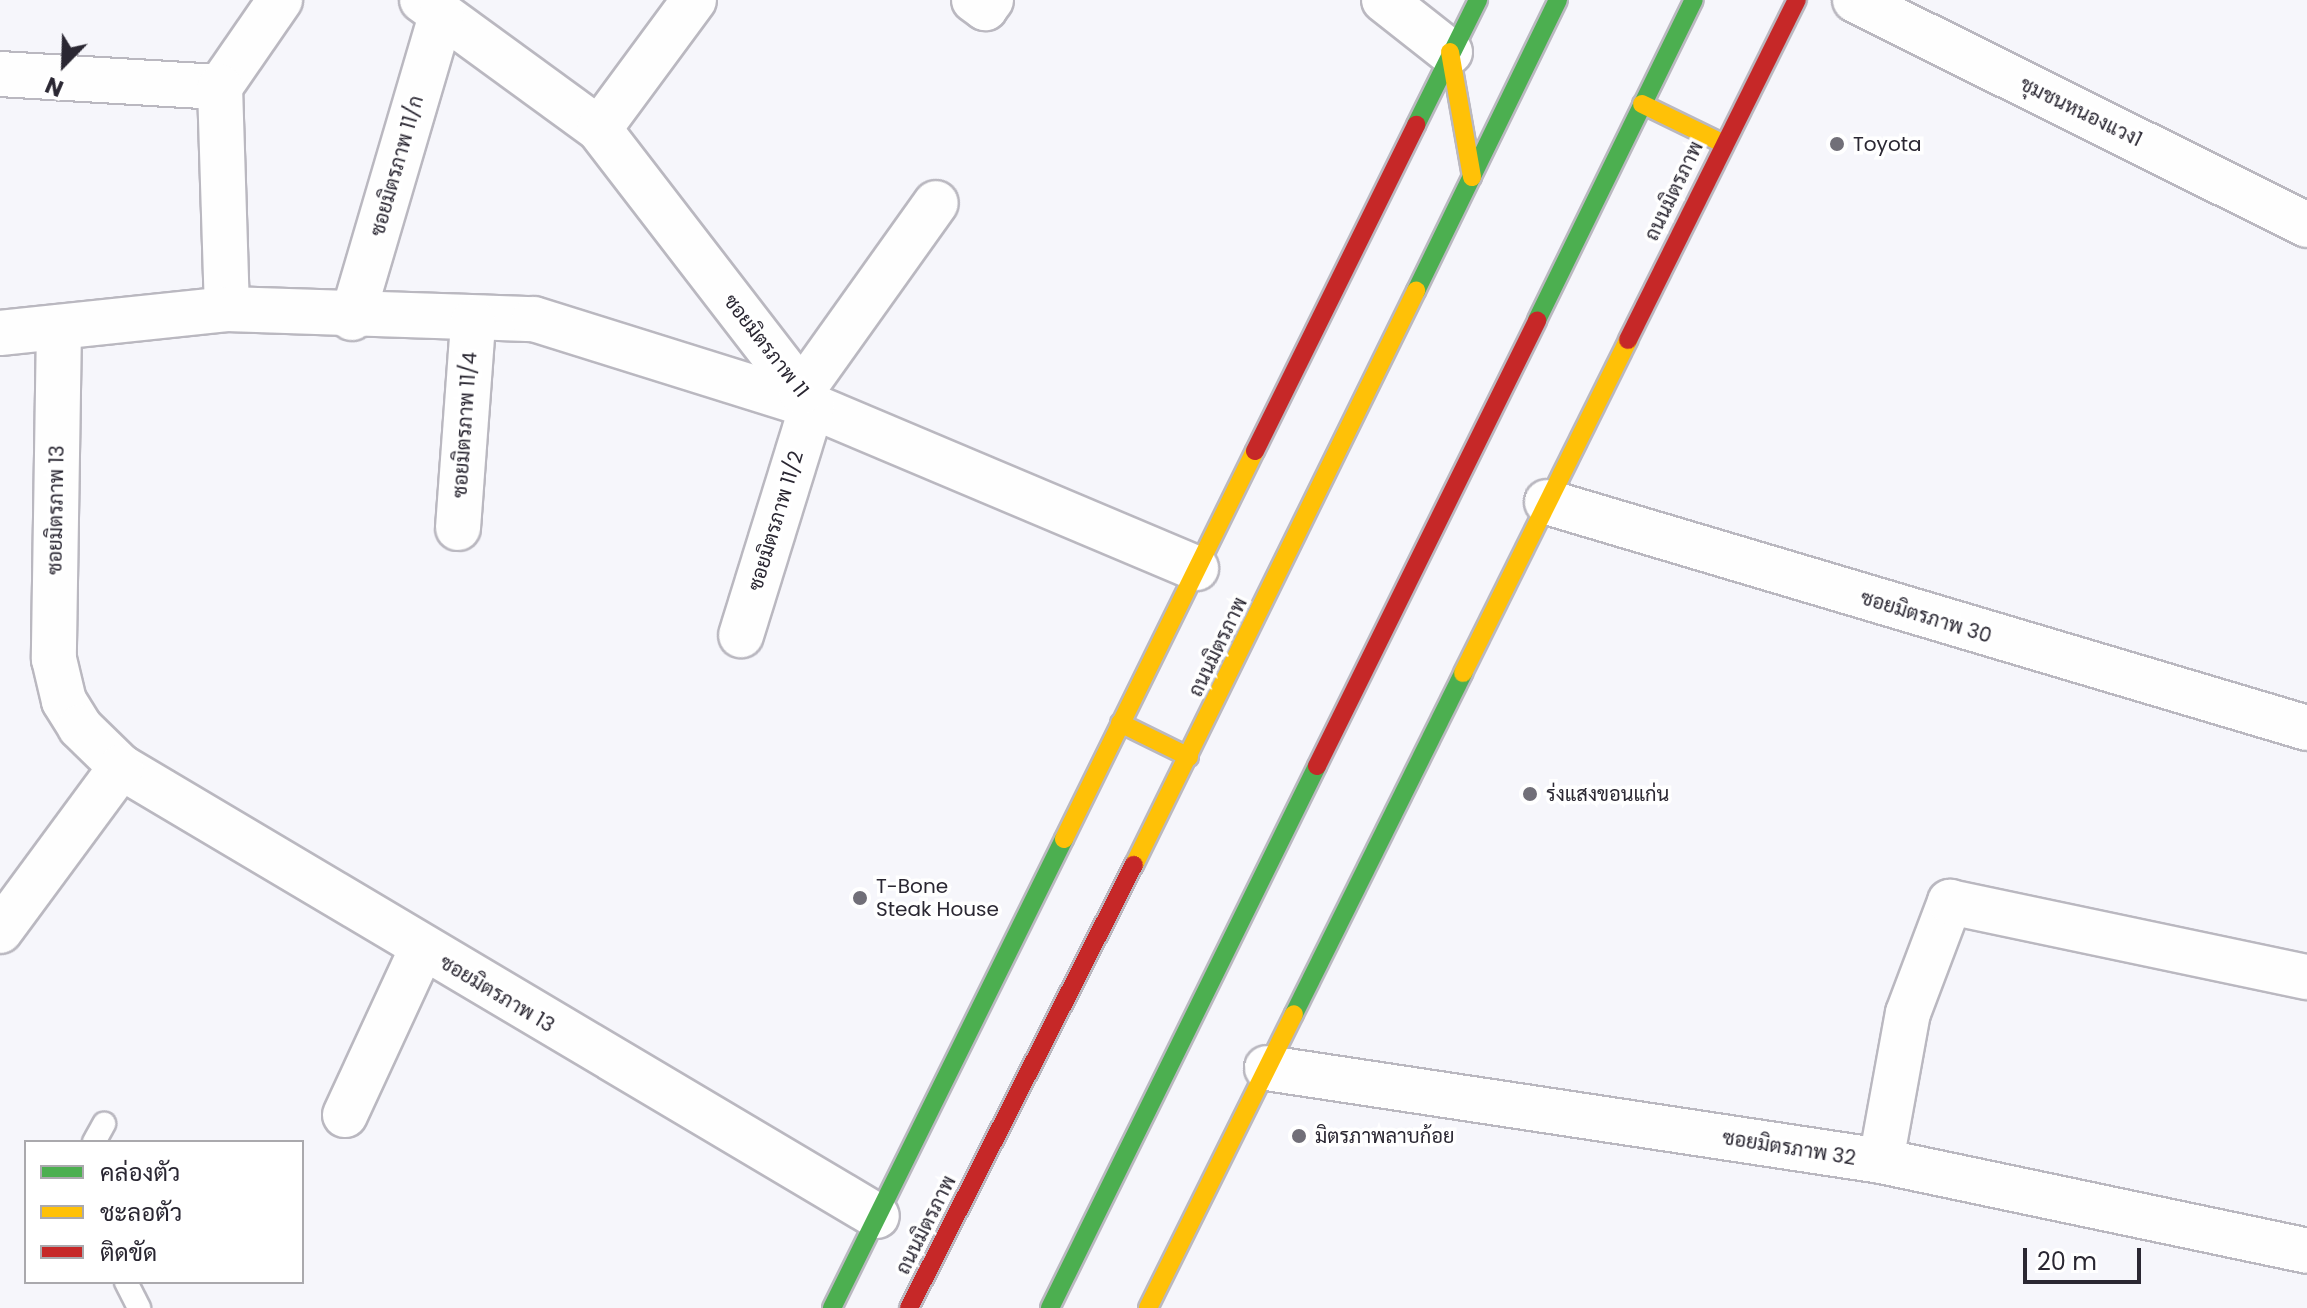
<!DOCTYPE html>
<meta charset="utf-8">
<style>
body{margin:0}
#map{position:relative;width:2307px;height:1308px;overflow:hidden;background:#f6f6fb;font-family:Poppins,Sarabun,sans-serif}
div>[style]{position:absolute}
.roads{filter:drop-shadow(2px 0 #bab8c0) drop-shadow(-2px 0 #bab8c0) drop-shadow(0 2px #bab8c0) drop-shadow(0 -2px #bab8c0)}
.lane>*{height:22px;margin:-11px;padding:0 11px;transform-origin:11px;border-radius:11px;background:#fefefe}
.street>*{height:44px;margin:-22px;padding:0 22px;transform-origin:22px;border-radius:22px;background:#fefefe}
.fast>*{height:18px;margin:-9px;padding:0 9px;transform-origin:9px;border-radius:9px;background:#4caf50}
.slow>*{height:18px;margin:-9px;padding:0 9px;transform-origin:9px;border-radius:9px;background:#ffc107}
.jam>*{height:18px;margin:-9px;padding:0 9px;transform-origin:9px;border-radius:9px;background:#c62828}
.dots>*{width:22px;height:22px;translate:-50% -50%;box-sizing:border-box;border:4px solid #fff;border-radius:50%}
span{translate:-50% -50%;white-space:nowrap;text-align:center;line-height:1.15;-webkit-text-stroke:7px #fff;paint-order:stroke}
.street-label{font-size:20px;color:#2a2732}
.poi-label{font-size:20px;color:#2a2732}
.left{translate:0 -50%;text-align:left}
.legend{position:absolute;left:24px;top:1140px;width:280px;height:144px;box-sizing:border-box;background:#fff;border:2px solid #aaa9ad;margin:0;padding:10px 14px;list-style:none;font-size:24px;color:#2a2732}
.legend li{display:flex;align-items:center;gap:16px;height:40px}
.legend b{width:40px;border:2px solid #aaa9ad}
.north{position:absolute;left:24px;top:24px;width:80px;height:80px;-webkit-text-stroke:6px #fff;paint-order:stroke;rotate:203deg;font-size:22px;font-weight:700;line-height:32px;text-align:center;color:#2a2732}
.north::after{content:'';display:block;margin:auto;width:28px;height:36px;background:#2a2732;clip-path:polygon(50% 0,100% 100%,50% 72%,0 100%)}
.scale{position:absolute;left:2023px;top:1248px;width:118px;height:36px;box-sizing:border-box;border:4px solid #2a2732;border-top:0;padding-left:10px;font-size:24px;line-height:28px;white-space:nowrap;color:#2a2732;-webkit-text-stroke:6px #fff;paint-order:stroke}
</style>
<div id="map">
<div class="roads">
<div class="lane">
<div style="left:94px;top:1142px;width:21px;rotate:-61deg"></div>
<div style="left:126px;top:1282px;width:29px;rotate:63deg"></div>
</div>
<div class="street">
<div style="left:422px;top:0;width:219px;rotate:36.1deg"></div>
<div style="left:599px;top:129px;width:349px;rotate:52.4deg"></div>
<div style="left:812px;top:406px;width:417px;rotate:22.9deg"></div>
<div style="left:974px;top:0;width:14px;rotate:36deg"></div>
<div style="left:985px;top:8px;width:10px;rotate:-53deg"></div>
<div style="left:1384px;top:0;width:84px;rotate:38.2deg"></div>
<div style="left:1855px;top:0;width:505px;rotate:26.46deg"></div>
<div style="left:0;top:74px;width:220px;rotate:3.4deg"></div>
<div style="left:220px;top:87px;width:106px;rotate:-55.4deg"></div>
<div style="left:220px;top:87px;width:222px;rotate:88.2deg"></div>
<div style="left:599px;top:129px;width:160px;rotate:-53.6deg"></div>
<div style="left:352px;top:318px;width:316px;rotate:-73.6deg"></div>
<div style="left:59px;top:327px;width:332px;rotate:90.9deg"></div>
<div style="left:54px;top:659px;width:43px;rotate:76.6deg"></div>
<div style="left:64px;top:701px;width:31px;rotate:58deg"></div>
<div style="left:80px;top:727px;width:57px;rotate:44.3deg"></div>
<div style="left:121px;top:767px;width:879px;rotate:30.71deg"></div>
<div style="left:0;top:333px;width:228px;rotate:-6deg"></div>
<div style="left:227px;top:309px;width:307px;rotate:1.9deg"></div>
<div style="left:534px;top:319px;width:291px;rotate:17.4deg"></div>
<div style="left:812px;top:406px;width:240px;rotate:107.2deg"></div>
<div style="left:801px;top:392px;width:232px;rotate:-54.5deg"></div>
<div style="left:1547px;top:502px;width:793px;rotate:16.56deg"></div>
<div style="left:458px;top:528px;width:207px;rotate:-85.8deg"></div>
<div style="left:0;top:931px;width:204px;rotate:-53.6deg"></div>
<div style="left:1267px;top:1068px;width:621px;rotate:8.61deg"></div>
<div style="left:1881px;top:1161px;width:435px;rotate:11.9deg"></div>
<div style="left:345px;top:1115px;width:184px;rotate:-65.2deg"></div>
<div style="left:1881px;top:1161px;width:150px;rotate:-79.7deg"></div>
<div style="left:1908px;top:1013px;width:119px;rotate:-69.3deg"></div>
<div style="left:1950px;top:902px;width:365px;rotate:11.9deg"></div>
</div>
<div class="fast">
<div style="left:1416px;top:125px;width:140px;rotate:-63.6deg"></div>
<div style="left:1416px;top:291px;width:324px;rotate:-64deg"></div>
<div style="left:1537px;top:320px;width:356px;rotate:-63.9deg"></div>
<div style="left:1294px;top:1014px;width:381px;rotate:-63.6deg"></div>
<div style="left:832px;top:1308px;width:523px;rotate:-63.68deg"></div>
<div style="left:1050px;top:1308px;width:604px;rotate:-63.77deg"></div>
</div>
<div class="slow">
<div style="left:1450px;top:52px;width:127px;rotate:80deg"></div>
<div style="left:1642px;top:104px;width:89px;rotate:26deg"></div>
<div style="left:1463px;top:673px;width:372px;rotate:-63.6deg"></div>
<div style="left:1120px;top:723px;width:77px;rotate:26.2deg"></div>
<div style="left:1064px;top:839px;width:432px;rotate:-63.8deg"></div>
<div style="left:1134px;top:865px;width:640px;rotate:-63.84deg"></div>
<div style="left:1148px;top:1308px;width:328px;rotate:-63.6deg"></div>
</div>
<div class="jam">
<div style="left:1628px;top:340px;width:380px;rotate:-63.6deg"></div>
<div style="left:1255px;top:451px;width:364px;rotate:-63.7deg"></div>
<div style="left:1317px;top:766px;width:497px;rotate:-63.7deg"></div>
<div style="left:909px;top:1308px;width:497px;rotate:-63.1deg"></div>
</div>
</div>
<div class="dots">
<div style="left:1837px;top:144px;background:#716f78"></div>
<div style="left:1530px;top:794px;background:#716f78"></div>
<div style="left:860px;top:898px;background:#716f78"></div>
<div style="left:1299px;top:1136px;background:#716f78"></div>
</div>
<div class="street-label">
<span style="left:2081px;top:112px;rotate:26deg">ชุมชนหนองแวง1</span>
<span style="left:397px;top:166px;rotate:-74deg">ซอยมิตรภาพ 11/ก</span>
<span style="left:1674px;top:191px;rotate:-64deg">ถนนมิตรภาพ</span>
<span style="left:766px;top:346px;rotate:52deg">ซอยมิตรภาพ 11</span>
<span style="left:465px;top:425px;rotate:-86deg">ซอยมิตรภาพ 11/4</span>
<span style="left:56px;top:510px;rotate:-89deg">ซอยมิตรภาพ 13</span>
<span style="left:776px;top:521px;rotate:-73deg">ซอยมิตรภาพ 11/2</span>
<span style="left:1926px;top:617px;rotate:17deg">ซอยมิตรภาพ 30</span>
<span style="left:1218px;top:647px;rotate:-64deg">ถนนมิตรภาพ</span>
<span style="left:497px;top:994px;rotate:31deg">ซอยมิตรภาพ 13</span>
<span style="left:1789px;top:1148px;rotate:9deg">ซอยมิตรภาพ 32</span>
<span style="left:926px;top:1225px;rotate:-63deg">ถนนมิตรภาพ</span>
</div>
<div class="poi-label">
<span class="left" style="left:1853px;top:144px">Toyota</span>
<span class="left" style="left:1546px;top:794px">ร่งแสงขอนแก่น</span>
<span class="left" style="left:876px;top:898px">T-Bone<br>Steak House</span>
<span class="left" style="left:1315px;top:1136px">มิตรภาพลาบก้อย</span>
</div>
<ul class="legend">
<li><b style="height:10px;background:#4caf50"></b>คล่องตัว</li>
<li><b style="height:10px;background:#ffc107"></b>ชะลอตัว</li>
<li><b style="height:10px;background:#c62828"></b>ติดขัด</li>
</ul>
<div class="north">N</div>
<div class="scale">20 m</div>
</div>
